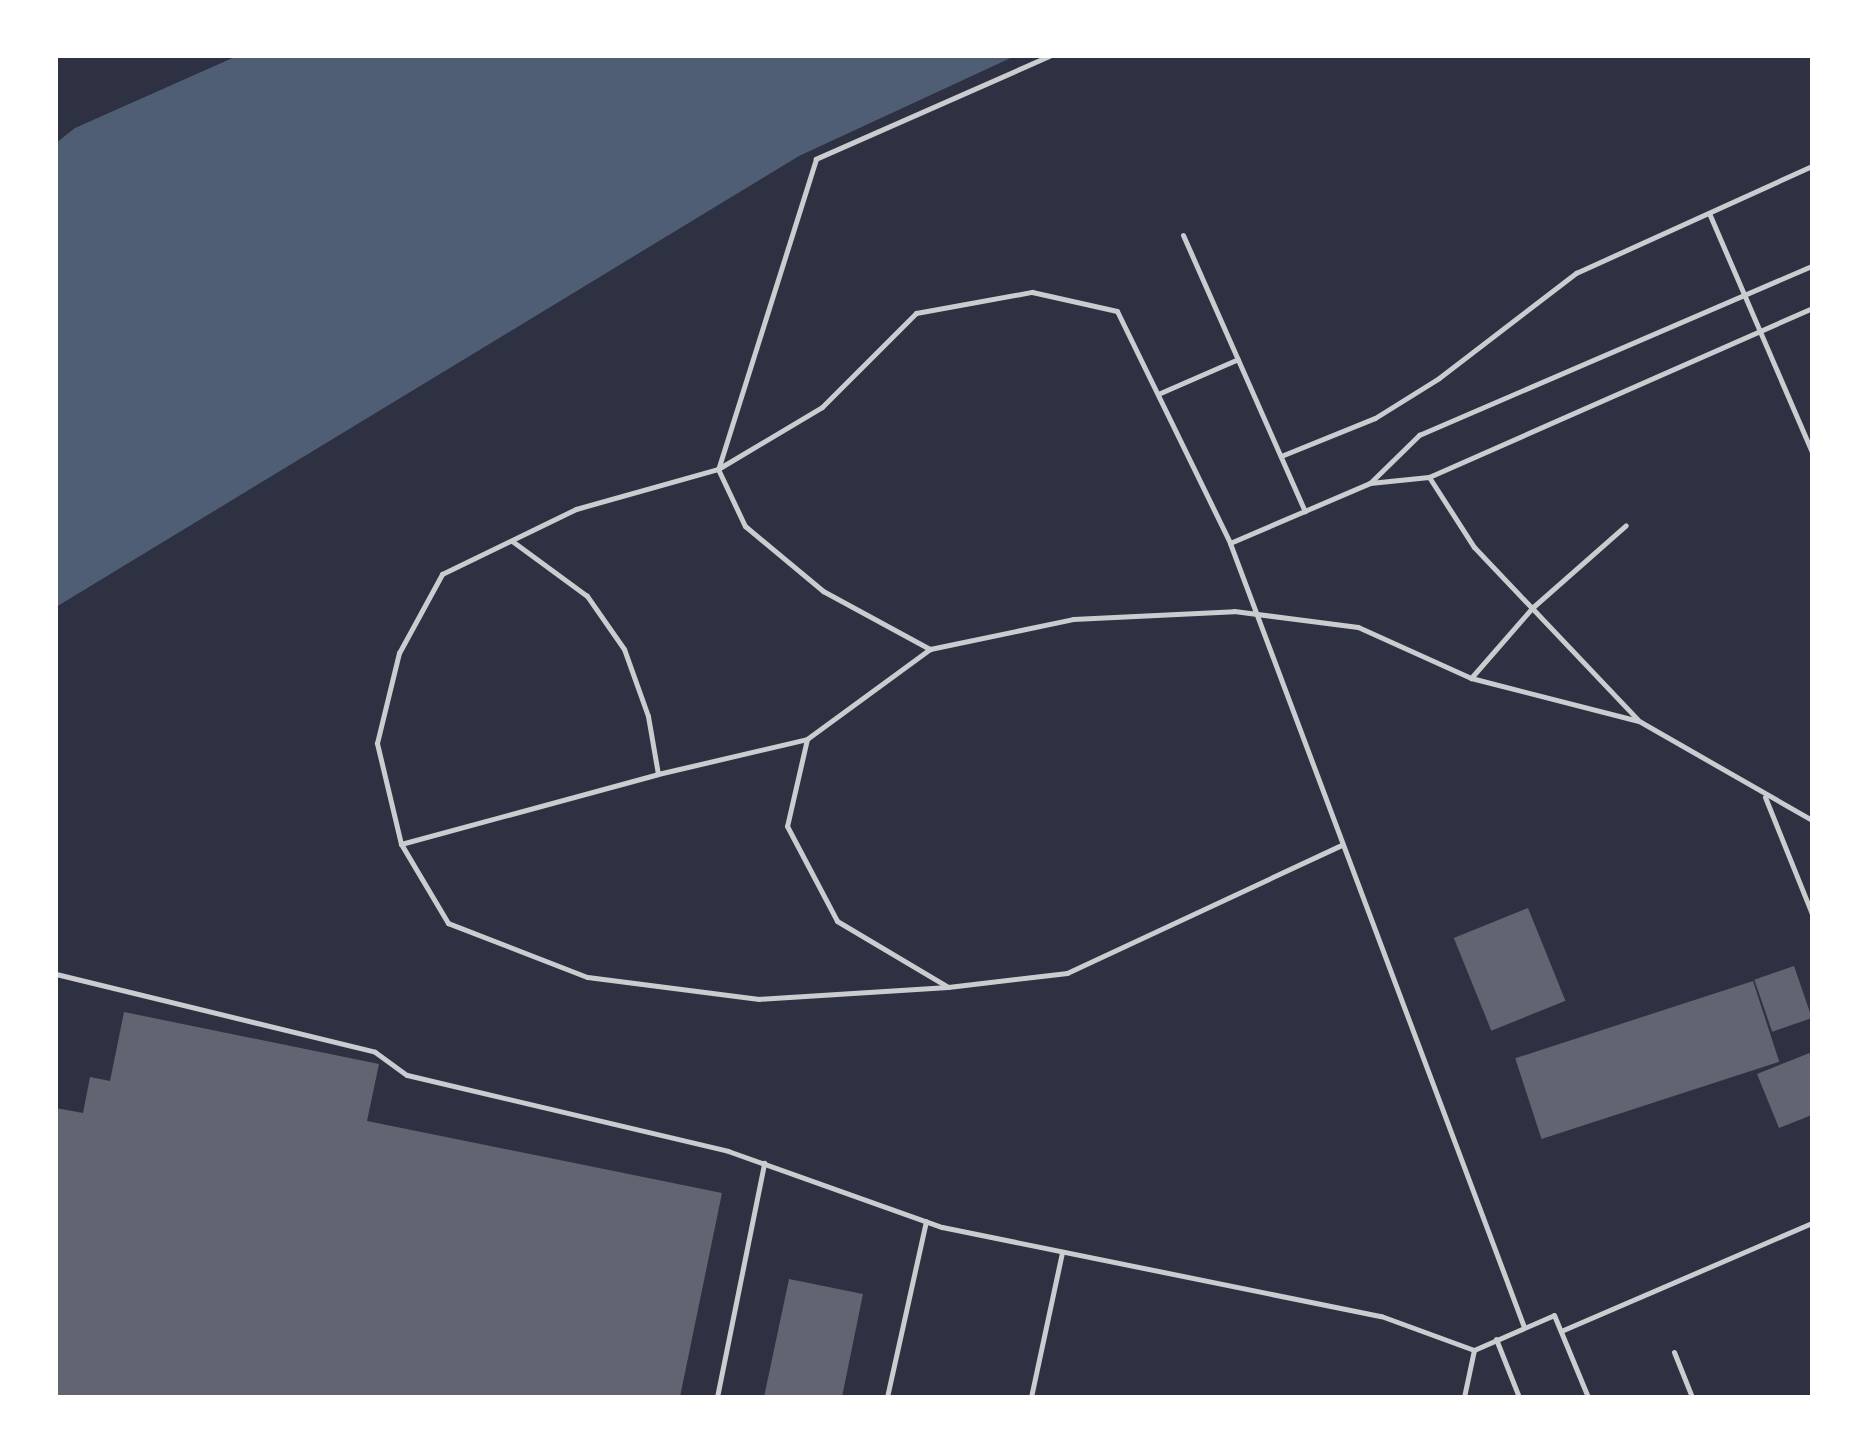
<!DOCTYPE html>
<style>
body{margin:0}
#map{position:relative;width:1868px;height:1453px;overflow:hidden;background:#2d3142;font-family:"Noto Serif",serif}
div>[style]{position:absolute}
.water>*{inset:0;background:#4f5d75}
.building>*{inset:0;background:#626471;transform-origin:0 0}
.service>*{height:5px;margin:-2.5px;padding:0 2.5px;transform-origin:2.5px;border-radius:2.5px;background:#caccd0}
span{translate:-50% -50%;white-space:nowrap;text-align:center;line-height:1.15;-webkit-text-stroke:5px #fff;paint-order:stroke}
.frame{position:absolute;inset:0;border:58px solid #fff;pointer-events:none}
</style>
<div id="map">
<div class="water">
<div style="clip-path:polygon(237px 56px,1015px 56px,799px 156px,56px 607px,56px 143px,75px 128px)"></div>
</div>
<div class="building">
<div style="left:1528px;top:908px;width:100px;height:80px;rotate:68deg"></div>
<div style="left:1794px;top:966px;width:55px;height:42px;rotate:71deg"></div>
<div style="left:1753px;top:981px;width:85px;height:250px;rotate:72deg"></div>
<div style="clip-path:polygon(124px 1012px,379px 1064px,367px 1121px,722px 1193px,680px 1397px,56px 1397px,56px 1108px,83px 1113px,90px 1077px,110px 1081px)"></div>
<div style="clip-path:polygon(1812px 1052px,1812px 1115px,1779px 1128px,1757px 1074px)"></div>
<div style="clip-path:polygon(789px 1279px,863px 1294px,842px 1397px,764px 1397px)"></div>
</div>
<div class="service">
<div style="left:1049px;top:56px;width:255px;rotate:156.2deg"></div>
<div style="left:816px;top:159px;width:325px;rotate:107.5deg"></div>
<div style="left:718px;top:469px;width:63px;rotate:64.7deg"></div>
<div style="left:745px;top:526px;width:102px;rotate:39.8deg"></div>
<div style="left:823px;top:591px;width:122px;rotate:28.5deg"></div>
<div style="left:930px;top:649px;width:146px;rotate:-11.8deg"></div>
<div style="left:1073px;top:619px;width:161px;rotate:-2.8deg"></div>
<div style="left:1234px;top:611px;width:125px;rotate:7.4deg"></div>
<div style="left:1358px;top:627px;width:124px;rotate:24.3deg"></div>
<div style="left:1471px;top:678px;width:173px;rotate:14.4deg"></div>
<div style="left:1639px;top:721px;width:199px;rotate:29.8deg"></div>
<div style="left:1709px;top:213px;width:260px;rotate:66.7deg"></div>
<div style="left:1183px;top:235px;width:302px;rotate:66.2deg"></div>
<div style="left:1158px;top:394px;width:87px;rotate:-23.6deg"></div>
<div style="left:1281px;top:456px;width:101px;rotate:-22deg"></div>
<div style="left:1375px;top:418px;width:75px;rotate:-32deg"></div>
<div style="left:1439px;top:378px;width:173px;rotate:-37.5deg"></div>
<div style="left:1576px;top:273px;width:259px;rotate:-24.4deg"></div>
<div style="left:1429px;top:477px;width:83px;rotate:57.3deg"></div>
<div style="left:1474px;top:547px;width:238px;rotate:46.5deg"></div>
<div style="left:1370px;top:483px;width:69px;rotate:-44.4deg"></div>
<div style="left:1419px;top:435px;width:428px;rotate:-23.3deg"></div>
<div style="left:930px;top:649px;width:152px;rotate:143.8deg"></div>
<div style="left:807px;top:739px;width:89px;rotate:102.9deg"></div>
<div style="left:787px;top:826px;width:107px;rotate:62.2deg"></div>
<div style="left:837px;top:921px;width:129px;rotate:30.7deg"></div>
<div style="left:948px;top:987px;width:120px;rotate:-6.7deg"></div>
<div style="left:1067px;top:973px;width:302px;rotate:-25deg"></div>
<div style="left:1471px;top:678px;width:93px;rotate:-48.9deg"></div>
<div style="left:1532px;top:608px;width:125px;rotate:-41.4deg"></div>
<div style="left:658px;top:774px;width:153px;rotate:-13.2deg"></div>
<div style="left:1765px;top:797px;width:126px;rotate:68.1deg"></div>
<div style="left:401px;top:844px;width:266px;rotate:-15.2deg"></div>
<div style="left:658px;top:774px;width:59px;rotate:-99.8deg"></div>
<div style="left:648px;top:716px;width:71px;rotate:-109.7deg"></div>
<div style="left:624px;top:649px;width:65px;rotate:-124.9deg"></div>
<div style="left:587px;top:596px;width:93px;rotate:-143.7deg"></div>
<div style="left:56px;top:974px;width:328px;rotate:13.7deg"></div>
<div style="left:375px;top:1052px;width:39px;rotate:36deg"></div>
<div style="left:407px;top:1075px;width:330px;rotate:13.3deg"></div>
<div style="left:728px;top:1151px;width:227px;rotate:19.6deg"></div>
<div style="left:942px;top:1227px;width:448px;rotate:11.5deg"></div>
<div style="left:1381px;top:1316px;width:99px;rotate:20.1deg"></div>
<div style="left:1474px;top:1350px;width:87px;rotate:-23.6deg"></div>
<div style="left:1554px;top:1315px;width:89px;rotate:67.5deg"></div>
<div style="left:948px;top:987px;width:189px;rotate:176.4deg"></div>
<div style="left:759px;top:999px;width:173px;rotate:-172.7deg"></div>
<div style="left:587px;top:977px;width:149px;rotate:-158.8deg"></div>
<div style="left:448px;top:923px;width:92px;rotate:-120.7deg"></div>
<div style="left:401px;top:844px;width:104px;rotate:-103.4deg"></div>
<div style="left:377px;top:743px;width:93px;rotate:-76.3deg"></div>
<div style="left:399px;top:653px;width:90px;rotate:-61.4deg"></div>
<div style="left:442px;top:574px;width:149px;rotate:-25.9deg"></div>
<div style="left:576px;top:509px;width:148px;rotate:-15.7deg"></div>
<div style="left:718px;top:469px;width:121px;rotate:-30.8deg"></div>
<div style="left:822px;top:407px;width:133px;rotate:-45deg"></div>
<div style="left:916px;top:313px;width:118px;rotate:-10.3deg"></div>
<div style="left:1032px;top:292px;width:87px;rotate:12.6deg"></div>
<div style="left:1117px;top:311px;width:258px;rotate:64deg"></div>
<div style="left:1524px;top:1327px;width:837px;rotate:-110.56deg"></div>
<div style="left:1230px;top:543px;width:152px;rotate:-23.2deg"></div>
<div style="left:1370px;top:483px;width:59px;rotate:-5.8deg"></div>
<div style="left:1429px;top:477px;width:419px;rotate:-23.8deg"></div>
<div style="left:1561px;top:1331px;width:273px;rotate:-23.3deg"></div>
<div style="left:1496px;top:1339px;width:62px;rotate:68.4deg"></div>
<div style="left:1674px;top:1352px;width:48px;rotate:68.2deg"></div>
<div style="left:717px;top:1397px;width:239px;rotate:-78.6deg"></div>
<div style="left:887px;top:1397px;width:180px;rotate:-77.5deg"></div>
<div style="left:1031px;top:1397px;width:148px;rotate:-77.9deg"></div>
<div style="left:1464px;top:1397px;width:48px;rotate:-78deg"></div>
</div>
<div class="frame"></div>
</div>
